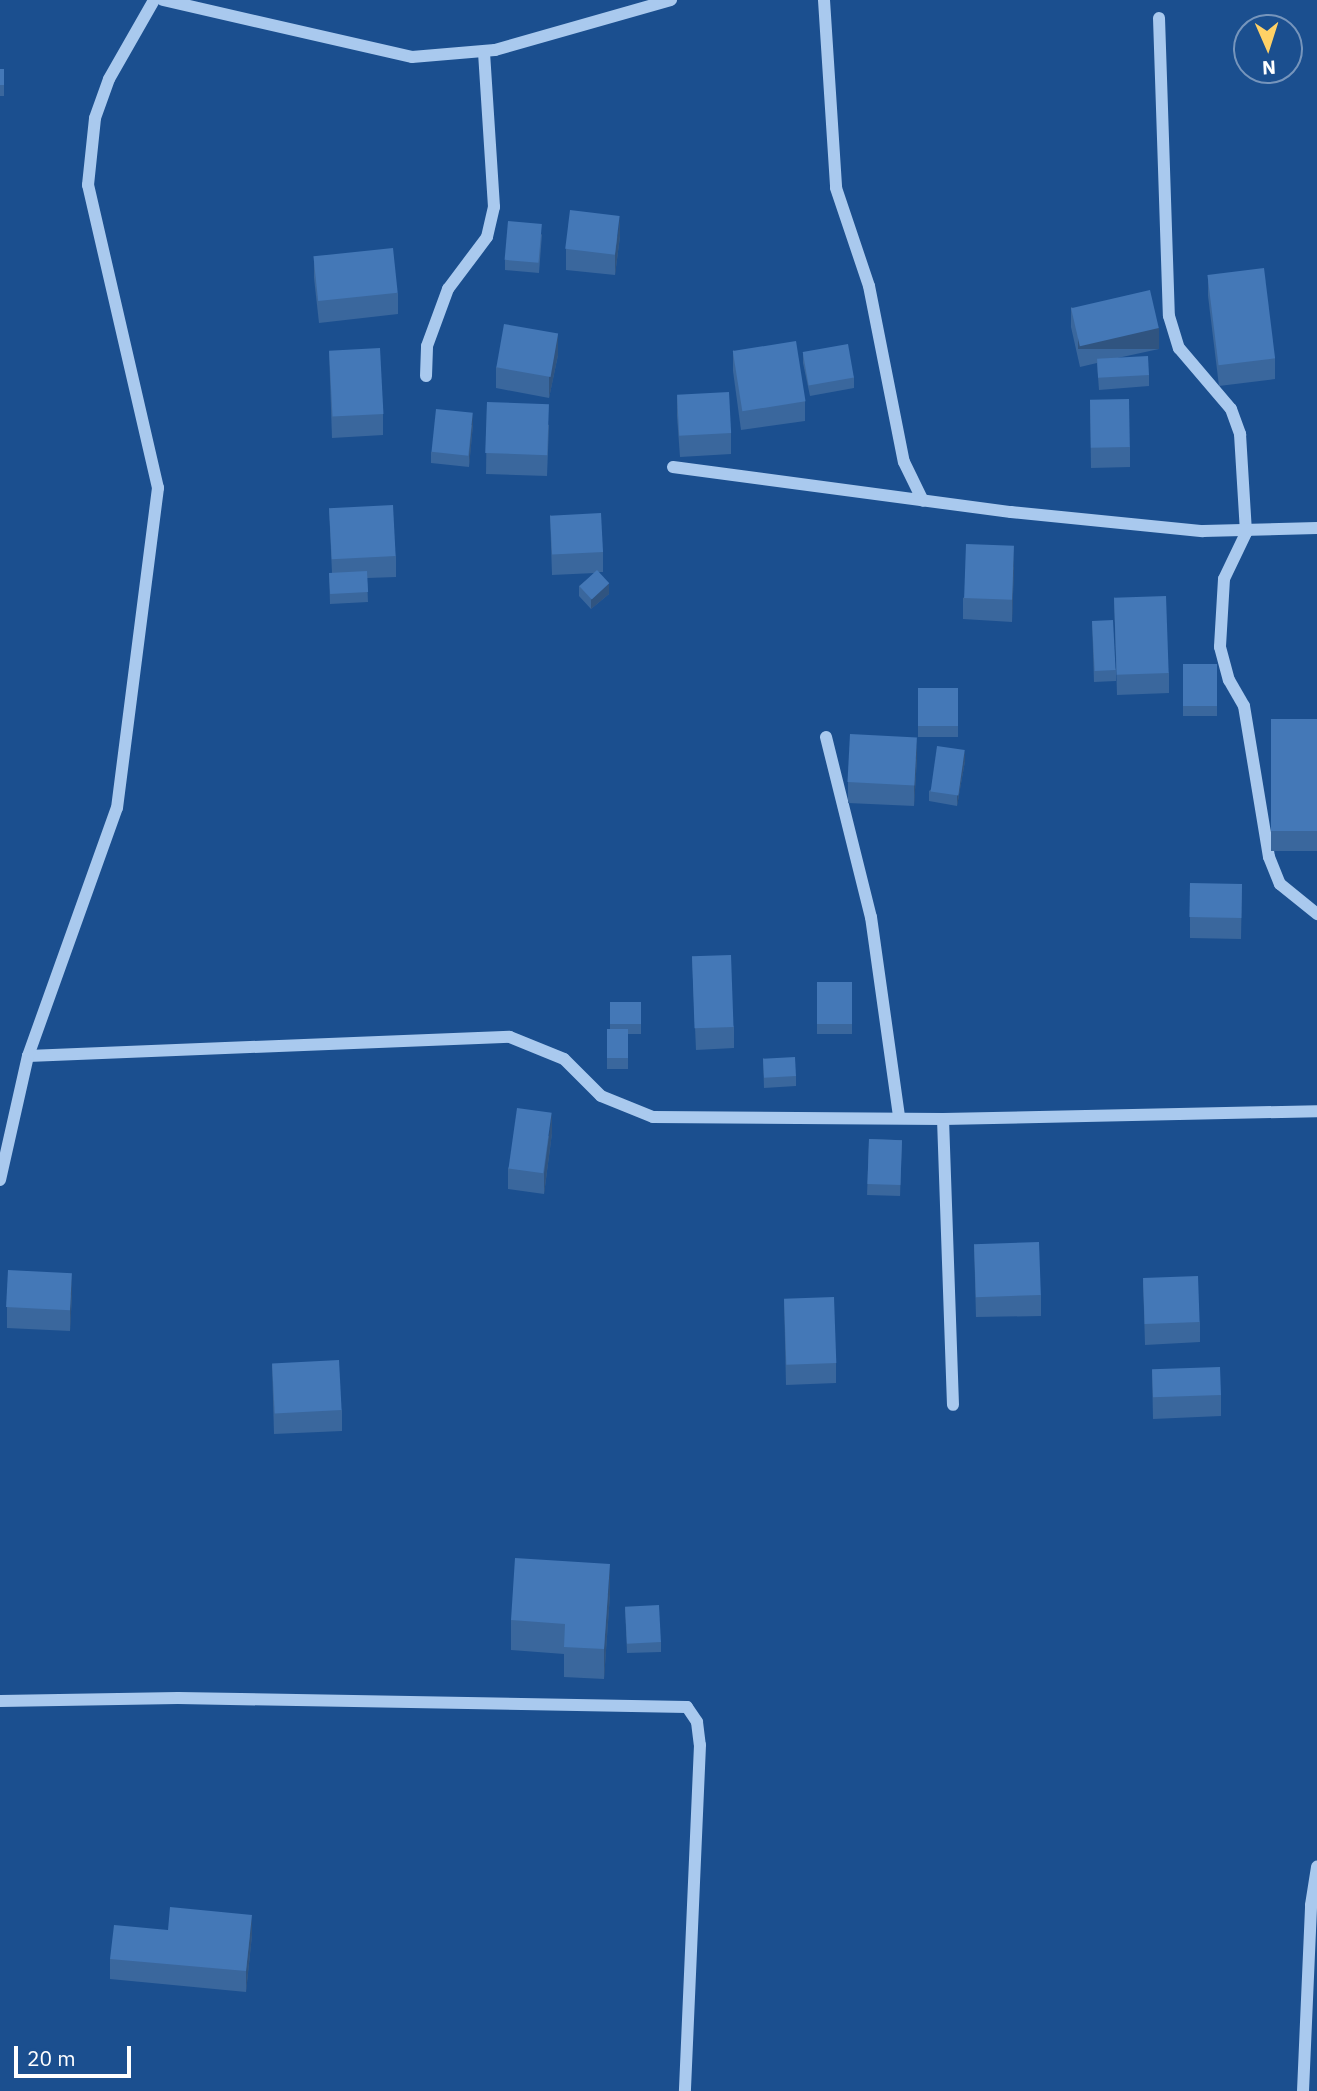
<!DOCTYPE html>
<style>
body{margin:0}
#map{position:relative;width:1317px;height:2091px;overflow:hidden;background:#1b4f8f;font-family:"IBM Plex Sans",sans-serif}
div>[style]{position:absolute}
.minor>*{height:12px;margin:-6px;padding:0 6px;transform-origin:6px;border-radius:6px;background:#a9c9ee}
.wall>*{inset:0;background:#3a679d;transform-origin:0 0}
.shaded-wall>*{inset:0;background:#305480;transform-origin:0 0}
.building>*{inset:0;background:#4478b7;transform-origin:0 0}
span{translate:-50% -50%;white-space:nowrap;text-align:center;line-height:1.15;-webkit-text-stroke:5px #1b4f8f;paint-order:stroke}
.north{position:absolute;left:1233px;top:14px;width:70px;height:70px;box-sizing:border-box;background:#1b4f8f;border:2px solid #7695bc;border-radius:50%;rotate:177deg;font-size:19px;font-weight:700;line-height:28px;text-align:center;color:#fff}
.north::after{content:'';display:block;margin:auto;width:24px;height:32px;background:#ffd166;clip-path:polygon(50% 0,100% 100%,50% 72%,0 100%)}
.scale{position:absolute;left:14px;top:2046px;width:117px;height:32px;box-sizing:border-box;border:4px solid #fff;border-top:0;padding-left:9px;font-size:21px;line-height:24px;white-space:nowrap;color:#fff;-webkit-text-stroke:5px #1b4f8f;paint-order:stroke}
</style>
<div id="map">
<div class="minor">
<div style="left:163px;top:0;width:255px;rotate:12.9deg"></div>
<div style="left:412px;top:57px;width:83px;rotate:-4.8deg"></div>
<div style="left:495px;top:50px;width:183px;rotate:-15.9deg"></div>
<div style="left:824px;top:0;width:188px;rotate:86.3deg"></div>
<div style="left:836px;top:188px;width:103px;rotate:71.4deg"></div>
<div style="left:869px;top:286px;width:179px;rotate:78.8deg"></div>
<div style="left:904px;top:462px;width:43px;rotate:64deg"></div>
<div style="left:1159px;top:18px;width:298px;rotate:88.1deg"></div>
<div style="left:1169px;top:316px;width:34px;rotate:73deg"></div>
<div style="left:1179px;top:348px;width:80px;rotate:49.6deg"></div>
<div style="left:1231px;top:409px;width:27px;rotate:70deg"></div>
<div style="left:1240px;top:434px;width:99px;rotate:86.5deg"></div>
<div style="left:1246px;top:533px;width:51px;rotate:115.6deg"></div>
<div style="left:1224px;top:579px;width:68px;rotate:93.4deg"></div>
<div style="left:1220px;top:647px;width:34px;rotate:75deg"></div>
<div style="left:1229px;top:680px;width:30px;rotate:60deg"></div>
<div style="left:1244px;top:706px;width:153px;rotate:80.6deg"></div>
<div style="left:1269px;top:857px;width:29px;rotate:68deg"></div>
<div style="left:1280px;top:884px;width:48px;rotate:39deg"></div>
<div style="left:426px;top:376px;width:30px;rotate:-88deg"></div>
<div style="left:427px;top:346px;width:61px;rotate:-69.8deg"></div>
<div style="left:448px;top:289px;width:65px;rotate:-53.1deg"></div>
<div style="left:487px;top:237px;width:31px;rotate:-77deg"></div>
<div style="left:494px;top:207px;width:155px;rotate:-93.7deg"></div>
<div style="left:673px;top:467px;width:341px;rotate:7.6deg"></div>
<div style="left:1011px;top:512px;width:193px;rotate:5.7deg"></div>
<div style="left:1203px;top:531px;width:114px;rotate:-1.5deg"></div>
<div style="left:826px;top:737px;width:186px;rotate:76deg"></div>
<div style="left:871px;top:917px;width:202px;rotate:82deg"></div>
<div style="left:28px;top:1056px;width:482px;rotate:-2.3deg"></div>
<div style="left:510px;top:1037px;width:58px;rotate:22.2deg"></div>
<div style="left:564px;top:1059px;width:52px;rotate:45deg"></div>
<div style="left:601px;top:1096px;width:56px;rotate:22deg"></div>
<div style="left:653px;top:1117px;width:290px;rotate:0.4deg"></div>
<div style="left:943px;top:1119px;width:374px;rotate:-1.2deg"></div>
<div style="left:943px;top:1119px;width:286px;rotate:88deg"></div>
<div style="left:0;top:1180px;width:127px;rotate:-77.3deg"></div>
<div style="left:28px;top:1056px;width:263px;rotate:-70.3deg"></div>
<div style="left:117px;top:808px;width:323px;rotate:-82.7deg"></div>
<div style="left:158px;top:488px;width:311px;rotate:-103deg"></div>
<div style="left:88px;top:185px;width:67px;rotate:-84deg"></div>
<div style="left:95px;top:118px;width:41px;rotate:-70.3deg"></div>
<div style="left:109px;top:79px;width:91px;rotate:-60.3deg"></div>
<div style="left:0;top:1701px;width:178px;rotate:-1deg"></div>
<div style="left:178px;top:1698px;width:509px;rotate:1.01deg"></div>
<div style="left:687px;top:1707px;width:18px;rotate:56deg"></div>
<div style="left:697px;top:1722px;width:23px;rotate:83deg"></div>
<div style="left:700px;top:1745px;width:346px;rotate:92.5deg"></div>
<div style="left:1303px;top:2091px;width:186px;rotate:-87.5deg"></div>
<div style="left:1311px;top:1905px;width:39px;rotate:-81deg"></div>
</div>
<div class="wall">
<div style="left:0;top:69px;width:4px;height:27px"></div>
<div style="clip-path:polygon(542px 234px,539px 273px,505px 270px,505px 260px)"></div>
<div style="clip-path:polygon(620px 236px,615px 275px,566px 270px,566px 249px)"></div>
<div style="clip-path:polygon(314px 257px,398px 293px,398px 314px,319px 323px,314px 278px)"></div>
<div style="clip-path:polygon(1208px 276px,1275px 358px,1275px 379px,1219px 386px,1208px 296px)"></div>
<div style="clip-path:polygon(1071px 307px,1159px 349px,1113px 359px,1149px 375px,1149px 386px,1099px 390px,1097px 363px,1080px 367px,1071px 327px)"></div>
<div style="clip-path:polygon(733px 350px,805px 401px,805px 421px,741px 430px,733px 371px)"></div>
<div style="clip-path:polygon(329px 351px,383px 414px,383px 435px,332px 438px)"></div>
<div style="clip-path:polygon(803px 352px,854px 377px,854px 388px,810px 396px,803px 363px)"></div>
<div style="clip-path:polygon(558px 355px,549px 398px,496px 388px,496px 367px)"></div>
<div style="clip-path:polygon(677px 396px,731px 433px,731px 454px,680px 457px,677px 416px)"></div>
<div style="clip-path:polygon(1090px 400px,1130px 447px,1130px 467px,1091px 468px)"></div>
<div style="clip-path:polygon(487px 402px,549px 425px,547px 476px,486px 474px)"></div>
<div style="clip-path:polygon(473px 424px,469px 467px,431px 463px,431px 452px)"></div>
<div style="clip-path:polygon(329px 508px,396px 556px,396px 577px,367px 578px,368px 602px,330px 604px,329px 573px,332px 573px)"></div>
<div style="clip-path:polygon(550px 515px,603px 552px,603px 572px,599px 572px,609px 594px,591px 609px,579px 596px,579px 586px,595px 573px,552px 575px)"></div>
<div style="clip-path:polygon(1014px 567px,1012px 622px,963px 619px,963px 598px)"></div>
<div style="clip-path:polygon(1114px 597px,1169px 673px,1169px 693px,1117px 695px)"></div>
<div style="clip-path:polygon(1092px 621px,1116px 670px,1116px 681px,1094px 682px)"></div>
<div style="left:1183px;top:664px;width:34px;height:52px"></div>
<div style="left:918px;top:688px;width:40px;height:49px"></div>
<div style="left:1317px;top:719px;width:132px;height:46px;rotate:90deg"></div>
<div style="clip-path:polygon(917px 758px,914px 806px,848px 803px,848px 782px)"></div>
<div style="clip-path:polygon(965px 761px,957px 806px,929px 801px,929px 791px)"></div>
<div style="clip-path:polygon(1242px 884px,1241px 939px,1190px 938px,1190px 917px)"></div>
<div style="clip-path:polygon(692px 956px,734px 1027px,734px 1048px,696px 1050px)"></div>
<div style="left:852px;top:982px;width:52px;height:35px;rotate:90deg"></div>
<div style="clip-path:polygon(610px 1002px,641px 1002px,641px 1034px,628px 1034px,628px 1069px,607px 1069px,607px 1030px,610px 1030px)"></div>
<div style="clip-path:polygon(763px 1058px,796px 1076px,796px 1086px,764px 1088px)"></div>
<div style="clip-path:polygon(552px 1133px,544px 1194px,508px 1189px,508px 1168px)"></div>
<div style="left:869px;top:1139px;width:33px;height:56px;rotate:2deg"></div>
<div style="clip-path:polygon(974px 1244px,1041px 1295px,1041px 1316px,976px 1317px)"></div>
<div style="clip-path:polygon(1143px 1280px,1200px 1322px,1200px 1342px,1145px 1345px)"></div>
<div style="clip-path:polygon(72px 1294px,70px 1331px,7px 1328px,7px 1307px)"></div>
<div style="clip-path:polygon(784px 1299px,836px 1363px,836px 1383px,786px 1385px)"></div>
<div style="clip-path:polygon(272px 1364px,342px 1410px,342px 1431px,274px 1434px)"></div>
<div style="clip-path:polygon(1152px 1370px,1221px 1395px,1221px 1416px,1153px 1419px)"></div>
<div style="clip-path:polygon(610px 1594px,604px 1679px,564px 1677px,564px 1654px,511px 1650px,511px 1620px)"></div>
<div style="clip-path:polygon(625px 1607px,661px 1642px,661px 1652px,627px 1653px)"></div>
<div style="clip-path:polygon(252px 1935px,246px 1992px,110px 1979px,110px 1959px)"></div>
</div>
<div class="shaded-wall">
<div style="clip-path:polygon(620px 216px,620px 236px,615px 275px,615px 255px)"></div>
<div style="left:1159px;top:328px;width:21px;height:81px;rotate:90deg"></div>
<div style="clip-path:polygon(558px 334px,558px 355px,549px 398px,549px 377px)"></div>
<div style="clip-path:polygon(473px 413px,473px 424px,469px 467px,469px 456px)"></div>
<div style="clip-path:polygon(1014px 546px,1014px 567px,1012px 622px,1012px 601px)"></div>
<div style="clip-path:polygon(609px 583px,609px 594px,591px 609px,591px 599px)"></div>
<div style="clip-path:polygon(917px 738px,917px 758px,914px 806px,914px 785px)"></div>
<div style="clip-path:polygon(965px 750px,965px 761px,957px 806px,957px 796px)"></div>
<div style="clip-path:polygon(552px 1113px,552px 1133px,544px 1194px,544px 1173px)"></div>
<div style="clip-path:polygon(72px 1273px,72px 1294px,70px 1331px,70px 1310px)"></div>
<div style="clip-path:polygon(610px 1564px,610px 1594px,604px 1679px,604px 1649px)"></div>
<div style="clip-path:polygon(252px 1915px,252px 1935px,246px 1992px,246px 1971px)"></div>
</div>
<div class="building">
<div style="left:0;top:69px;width:4px;height:16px"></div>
<div style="left:570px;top:210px;width:50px;height:39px;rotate:7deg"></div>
<div style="left:508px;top:221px;width:34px;height:39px;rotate:5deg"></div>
<div style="left:393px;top:248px;width:45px;height:80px;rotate:84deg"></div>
<div style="left:1264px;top:268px;width:91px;height:57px;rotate:83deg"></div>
<div style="left:1150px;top:290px;width:39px;height:81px;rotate:77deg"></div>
<div style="left:504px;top:324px;width:55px;height:44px;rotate:10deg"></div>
<div style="left:796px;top:341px;width:61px;height:64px;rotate:81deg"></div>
<div style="left:848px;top:344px;width:34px;height:46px;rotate:80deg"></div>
<div style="left:380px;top:348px;width:66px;height:51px;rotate:87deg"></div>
<div style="left:1148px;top:356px;width:19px;height:51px;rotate:87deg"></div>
<div style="left:729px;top:392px;width:41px;height:52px;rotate:87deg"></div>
<div style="left:1129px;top:399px;width:48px;height:39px;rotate:89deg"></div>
<div style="left:487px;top:402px;width:62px;height:51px;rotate:2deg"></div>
<div style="left:436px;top:409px;width:37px;height:43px;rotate:6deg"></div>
<div style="left:393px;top:505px;width:51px;height:64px;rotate:87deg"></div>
<div style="left:601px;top:513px;width:39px;height:51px;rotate:87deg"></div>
<div style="left:966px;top:544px;width:48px;height:54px;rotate:2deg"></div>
<div style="left:597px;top:570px;width:18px;height:24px;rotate:47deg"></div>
<div style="left:367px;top:571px;width:21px;height:38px;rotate:87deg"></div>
<div style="left:1166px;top:596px;width:77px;height:52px;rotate:88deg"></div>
<div style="left:1113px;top:620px;width:50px;height:21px;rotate:87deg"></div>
<div style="left:1183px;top:664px;width:34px;height:42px"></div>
<div style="left:918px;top:688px;width:40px;height:38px"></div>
<div style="left:1317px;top:719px;width:112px;height:46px;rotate:90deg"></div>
<div style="left:850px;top:734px;width:67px;height:48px;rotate:3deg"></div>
<div style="left:937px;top:746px;width:28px;height:46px;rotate:8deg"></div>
<div style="left:1190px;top:883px;width:52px;height:34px;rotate:1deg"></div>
<div style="left:731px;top:955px;width:72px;height:39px;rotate:88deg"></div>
<div style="left:852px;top:982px;width:42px;height:35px;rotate:90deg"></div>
<div style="left:610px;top:1002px;width:31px;height:22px"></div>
<div style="left:628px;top:1029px;width:29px;height:21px;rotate:90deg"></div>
<div style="left:795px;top:1057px;width:19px;height:32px;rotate:87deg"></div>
<div style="left:517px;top:1108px;width:35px;height:61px;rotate:8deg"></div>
<div style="left:869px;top:1139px;width:33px;height:45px;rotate:2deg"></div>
<div style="left:1039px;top:1242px;width:53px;height:65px;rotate:88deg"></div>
<div style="left:8px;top:1270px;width:64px;height:37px;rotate:3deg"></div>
<div style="left:1198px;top:1276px;width:46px;height:55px;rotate:88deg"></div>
<div style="left:834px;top:1297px;width:66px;height:50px;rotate:88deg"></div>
<div style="left:339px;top:1360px;width:50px;height:67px;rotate:87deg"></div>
<div style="left:1220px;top:1367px;width:28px;height:68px;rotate:88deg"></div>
<div style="clip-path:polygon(515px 1558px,610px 1564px,604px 1649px,564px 1647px,565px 1624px,511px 1620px)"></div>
<div style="left:659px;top:1605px;width:37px;height:34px;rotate:87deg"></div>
<div style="clip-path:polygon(170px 1907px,252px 1915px,246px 1971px,110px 1959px,114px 1925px,168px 1930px)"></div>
</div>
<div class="north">N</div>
<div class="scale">20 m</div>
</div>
